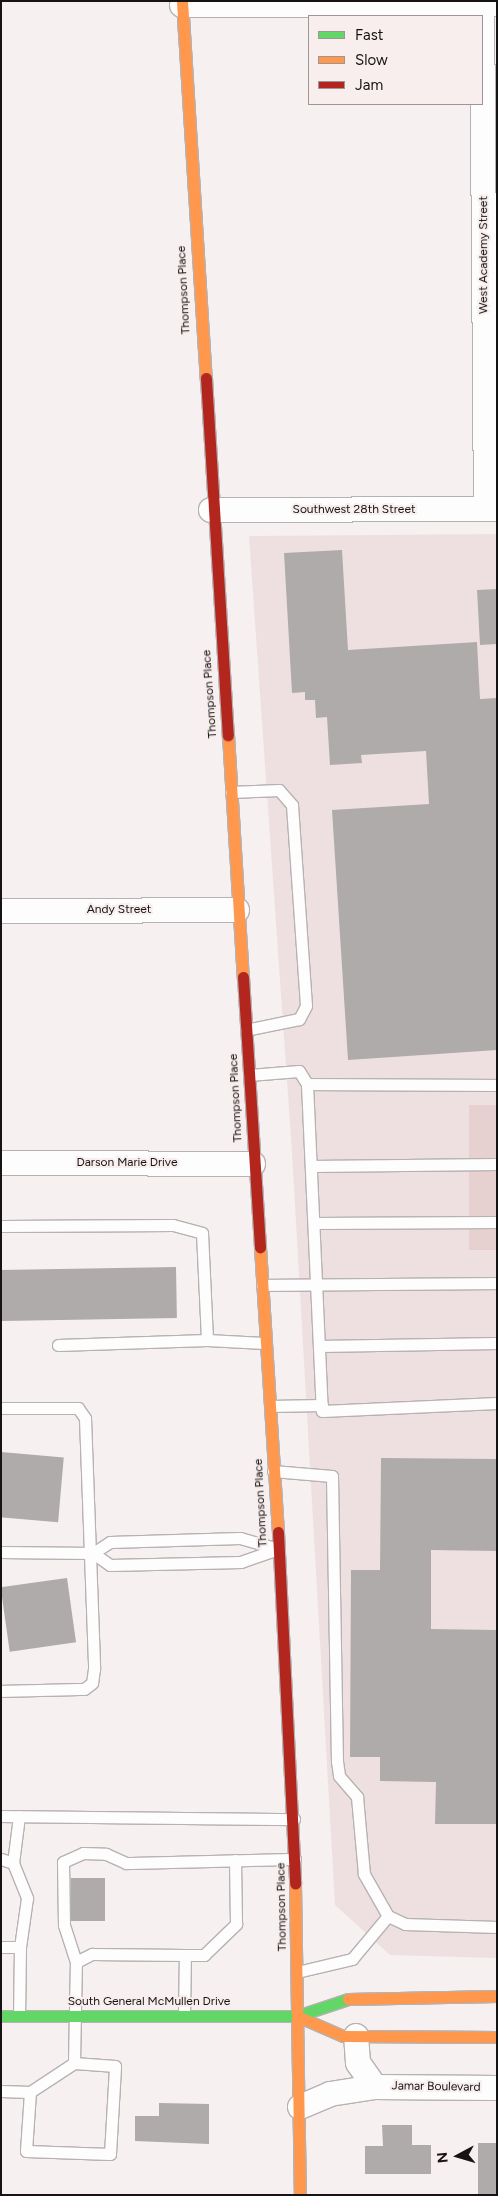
<!DOCTYPE html>
<style>
body{margin:0}
#map{position:relative;width:498px;height:2196px;overflow:hidden;background:#f6f0f0;font-family:Figtree,sans-serif}
div>[style]{position:absolute}
.built>*{inset:0;background:#eee0e0}
.green>*{inset:0;background:#e6d0d0;transform-origin:0 0}
.building>*{inset:0;background:#afabab;transform-origin:0 0}
.roads{filter:drop-shadow(1px 0 #b7b2b2) drop-shadow(-1px 0 #b7b2b2) drop-shadow(0 1px #b7b2b2) drop-shadow(0 -1px #b7b2b2)}
.lane>*{height:11px;margin:-5.5px;padding:0 5.5px;transform-origin:5.5px;border-radius:5.5px;background:#fefdfd}
.street>*{height:24px;margin:-12px;padding:0 12px;transform-origin:12px;border-radius:12px;background:#fefdfd}
.fast>*{height:11px;margin:-5.5px;padding:0 5.5px;transform-origin:5.5px;border-radius:5.5px;background:#63d668}
.slow>*{height:11px;margin:-5.5px;padding:0 5.5px;transform-origin:5.5px;border-radius:5.5px;background:#ff974d}
.jam>*{height:11px;margin:-5.5px;padding:0 5.5px;transform-origin:5.5px;border-radius:5.5px;background:#b3261e}
span{translate:-50% -50%;white-space:nowrap;text-align:center;line-height:1.15;-webkit-text-stroke:4px #f8eeee;paint-order:stroke}
.street-label{font-size:12px;color:#171313}
.frame{position:absolute;inset:0;border:2px solid #171313;pointer-events:none}
.legend{position:absolute;left:308px;top:15px;width:175px;height:90px;box-sizing:border-box;background:#f8eeee;border:1px solid #9e9696;margin:0;padding:6px 9px;list-style:none;font-size:15px;color:#171313}
.legend li{display:flex;align-items:center;gap:10px;height:25px}
.legend b{width:25px;border:1px solid #9e9696}
.north{position:absolute;left:433px;top:2131px;width:50px;height:50px;-webkit-text-stroke:4px #f8eeee;paint-order:stroke;rotate:264deg;font-size:14px;font-weight:700;line-height:20px;text-align:center;color:#171313}
.north::after{content:'';display:block;margin:auto;width:18px;height:22px;background:#171313;clip-path:polygon(50% 0,100% 100%,50% 72%,0 100%)}
</style>
<div id="map">
<div class="built">
<div style="clip-path:polygon(497px 534px,497px 1958px,390px 1955px,335px 1905px,292px 1152px,249px 536px)"></div>
</div>
<div class="green">
<div style="left:469px;top:1105px;width:28px;height:145px"></div>
</div>
<div class="building">
<div style="clip-path:polygon(342px 550px,348px 650px,477px 642px,480px 699px,497px 698px,497px 1050px,348px 1060px,332px 810px,429px 804px,426px 751px,361px 755px,362px 763px,330px 765px,327px 717px,316px 718px,315px 700px,305px 700px,305px 692px,292px 693px,284px 553px)"></div>
<div style="clip-path:polygon(497px 589px,497px 644px,480px 645px,477px 590px)"></div>
<div style="left:176px;top:1267px;width:51px;height:175px;rotate:89deg"></div>
<div style="left:1px;top:1452px;width:63px;height:65px;rotate:5deg"></div>
<div style="clip-path:polygon(381px 1458px,497px 1459px,497px 1551px,431px 1550px,431px 1629px,497px 1630px,497px 1824px,435px 1824px,436px 1782px,380px 1781px,380px 1757px,350px 1757px,351px 1570px,380px 1570px)"></div>
<div style="left:67px;top:1578px;width:65px;height:67px;rotate:82deg"></div>
<div style="left:105px;top:1878px;width:43px;height:34px;rotate:90deg"></div>
<div style="clip-path:polygon(159px 2103px,209px 2104px,209px 2144px,135px 2141px,135px 2116px,159px 2116px)"></div>
<div style="clip-path:polygon(382px 2125px,412px 2125px,412px 2145px,431px 2145px,431px 2174px,365px 2174px,365px 2146px,383px 2146px)"></div>
<div style="left:478px;top:2143px;width:19px;height:52px"></div>
</div>
<div class="roads">
<div class="lane">
<div style="left:231px;top:792px;width:48px;rotate:-2.4deg"></div>
<div style="left:279px;top:790px;width:20px;rotate:49deg"></div>
<div style="left:292px;top:805px;width:201px;rotate:86deg"></div>
<div style="left:306px;top:1006px;width:15px;rotate:118deg"></div>
<div style="left:299px;top:1019px;width:54px;rotate:168.3deg"></div>
<div style="left:249px;top:1075px;width:50px;rotate:-4.6deg"></div>
<div style="left:299px;top:1071px;width:15px;rotate:58deg"></div>
<div style="left:307px;top:1084px;width:190px;rotate:0.3deg"></div>
<div style="left:307px;top:1084px;width:327px;rotate:87.4deg"></div>
<div style="left:322px;top:1411px;width:175px;rotate:-2.6deg"></div>
<div style="left:311px;top:1166px;width:186px;rotate:-0.6deg"></div>
<div style="left:314px;top:1223px;width:183px;rotate:-0.3deg"></div>
<div style="left:1px;top:1226px;width:172px;rotate:-0.3deg"></div>
<div style="left:173px;top:1225px;width:30px;rotate:15deg"></div>
<div style="left:202px;top:1233px;width:107px;rotate:87.3deg"></div>
<div style="left:207px;top:1340px;width:57px;rotate:3deg"></div>
<div style="left:262px;top:1285px;width:235px;rotate:-0.5deg"></div>
<div style="left:58px;top:1345px;width:149px;rotate:-1.9deg"></div>
<div style="left:319px;top:1346px;width:178px;rotate:-1deg"></div>
<div style="left:270px;top:1406px;width:52px;rotate:-1.1deg"></div>
<div style="left:1px;top:1408px;width:77px"></div>
<div style="left:78px;top:1408px;width:12px;rotate:55deg"></div>
<div style="left:85px;top:1418px;width:251px;rotate:87.9deg"></div>
<div style="left:94px;top:1669px;width:14px;rotate:98deg"></div>
<div style="left:92px;top:1683px;width:10px;rotate:143deg"></div>
<div style="left:84px;top:1689px;width:83px;rotate:178.6deg"></div>
<div style="left:273px;top:1471px;width:59px;rotate:4.8deg"></div>
<div style="left:332px;top:1476px;width:285px;rotate:89deg"></div>
<div style="left:337px;top:1761px;width:15px;rotate:82deg"></div>
<div style="left:339px;top:1776px;width:28px;rotate:49deg"></div>
<div style="left:357px;top:1797px;width:77px;rotate:84.8deg"></div>
<div style="left:364px;top:1874px;width:48px;rotate:60.3deg"></div>
<div style="left:240px;top:1538px;width:40px;rotate:16deg"></div>
<div style="left:278px;top:1549px;width:39px;rotate:161deg"></div>
<div style="left:241px;top:1562px;width:131px;rotate:178.7deg"></div>
<div style="left:110px;top:1565px;width:21px;rotate:-145deg"></div>
<div style="left:93px;top:1553px;width:20px;rotate:-33deg"></div>
<div style="left:110px;top:1542px;width:130px;rotate:-1.8deg"></div>
<div style="left:1px;top:1552px;width:92px;rotate:0.6deg"></div>
<div style="left:1px;top:1816px;width:293px;rotate:0.6deg"></div>
<div style="left:1px;top:1859px;width:13px;rotate:18deg"></div>
<div style="left:13px;top:1863px;width:38px;rotate:68deg"></div>
<div style="left:27px;top:1898px;width:49px;rotate:98.1deg"></div>
<div style="left:13px;top:1863px;width:47px;rotate:-82.7deg"></div>
<div style="left:1px;top:1947px;width:19px"></div>
<div style="left:20px;top:1947px;width:69px;rotate:90.8deg"></div>
<div style="left:76px;top:1962px;width:18px;rotate:-27deg"></div>
<div style="left:92px;top:1954px;width:93px;rotate:0.6deg"></div>
<div style="left:297px;top:1972px;width:57px;rotate:-13.3deg"></div>
<div style="left:352px;top:1959px;width:56px;rotate:-50.1deg"></div>
<div style="left:388px;top:1916px;width:19px;rotate:25deg"></div>
<div style="left:405px;top:1924px;width:92px;rotate:1.9deg"></div>
<div style="left:184px;top:2016px;width:61px;rotate:-89.1deg"></div>
<div style="left:185px;top:1955px;width:19px"></div>
<div style="left:204px;top:1955px;width:45px;rotate:-44.1deg"></div>
<div style="left:236px;top:1924px;width:64px;rotate:-90.9deg"></div>
<div style="left:1px;top:2091px;width:29px;rotate:2deg"></div>
<div style="left:30px;top:2092px;width:53px;rotate:-33.4deg"></div>
<div style="left:74px;top:2063px;width:101px;rotate:-88.9deg"></div>
<div style="left:76px;top:1962px;width:39px;rotate:-108deg"></div>
<div style="left:64px;top:1925px;width:63px;rotate:-90.9deg"></div>
<div style="left:63px;top:1862px;width:22px;rotate:-24deg"></div>
<div style="left:83px;top:1853px;width:23px;rotate:2deg"></div>
<div style="left:106px;top:1854px;width:22px;rotate:24deg"></div>
<div style="left:126px;top:1863px;width:169px;rotate:-1.4deg"></div>
<div style="left:30px;top:2092px;width:59px;rotate:93.9deg"></div>
<div style="left:26px;top:2151px;width:84px;rotate:2deg"></div>
<div style="left:110px;top:2154px;width:88px;rotate:-86.7deg"></div>
<div style="left:115px;top:2066px;width:41px;rotate:-175.8deg"></div>
</div>
<div class="street">
<div style="left:482px;top:1px;width:508px;rotate:89.55deg"></div>
<div style="left:182px;top:5px;width:315px;rotate:-0.2deg"></div>
<div style="left:211px;top:510px;width:286px;rotate:-0.2deg"></div>
<div style="left:1px;top:911px;width:236px;rotate:-0.2deg"></div>
<div style="left:1px;top:1163px;width:252px;rotate:0.2deg"></div>
<div style="left:375px;top:2087px;width:122px;rotate:0.5deg"></div>
<div style="left:300px;top:2107px;width:33px;rotate:-23deg"></div>
<div style="left:330px;top:2094px;width:46px;rotate:-8.8deg"></div>
<div style="left:375px;top:2087px;width:29px;rotate:-125deg"></div>
<div style="left:358px;top:2063px;width:27px;rotate:-94deg"></div>
</div>
<div class="fast">
<div style="left:1px;top:2016px;width:296px"></div>
<div style="left:297px;top:2016px;width:54px;rotate:-18.4deg"></div>
</div>
<div class="slow">
<div style="left:182px;top:1px;width:378px;rotate:86.4deg"></div>
<div style="left:228px;top:735px;width:242px;rotate:86.5deg"></div>
<div style="left:260px;top:1247px;width:286px;rotate:86.4deg"></div>
<div style="left:295px;top:1884px;width:311px;rotate:89.1deg"></div>
<div style="left:348px;top:1999px;width:149px;rotate:-1.2deg"></div>
<div style="left:297px;top:2016px;width:50px;rotate:23.5deg"></div>
<div style="left:343px;top:2036px;width:154px;rotate:0.4deg"></div>
</div>
<div class="jam">
<div style="left:206px;top:378px;width:358px;rotate:86.5deg"></div>
<div style="left:243px;top:977px;width:271px;rotate:86.4deg"></div>
<div style="left:278px;top:1532px;width:352px;rotate:87.2deg"></div>
</div>
</div>
<div class="street-label">
<span style="left:484px;top:255px;rotate:-90deg">West Academy Street</span>
<span style="left:184px;top:290px;rotate:-93deg">Thompson Place</span>
<span style="left:354px;top:510px">Southwest 28th Street</span>
<span style="left:210px;top:694px;rotate:-94deg">Thompson Place</span>
<span style="left:119px;top:910px">Andy Street</span>
<span style="left:236px;top:1098px;rotate:-93deg">Thompson Place</span>
<span style="left:127px;top:1163px">Darson Marie Drive</span>
<span style="left:261px;top:1503px;rotate:-93deg">Thompson Place</span>
<span style="left:282px;top:1907px;rotate:-91deg">Thompson Place</span>
<span style="left:149px;top:2002px">South General McMullen Drive</span>
<span style="left:436px;top:2087px;rotate:1deg">Jamar Boulevard</span>
</div>
<div class="frame"></div>
<ul class="legend">
<li><b style="height:6px;background:#63d668"></b>Fast</li>
<li><b style="height:6px;background:#ff974d"></b>Slow</li>
<li><b style="height:6px;background:#b3261e"></b>Jam</li>
</ul>
<div class="north">N</div>
</div>
